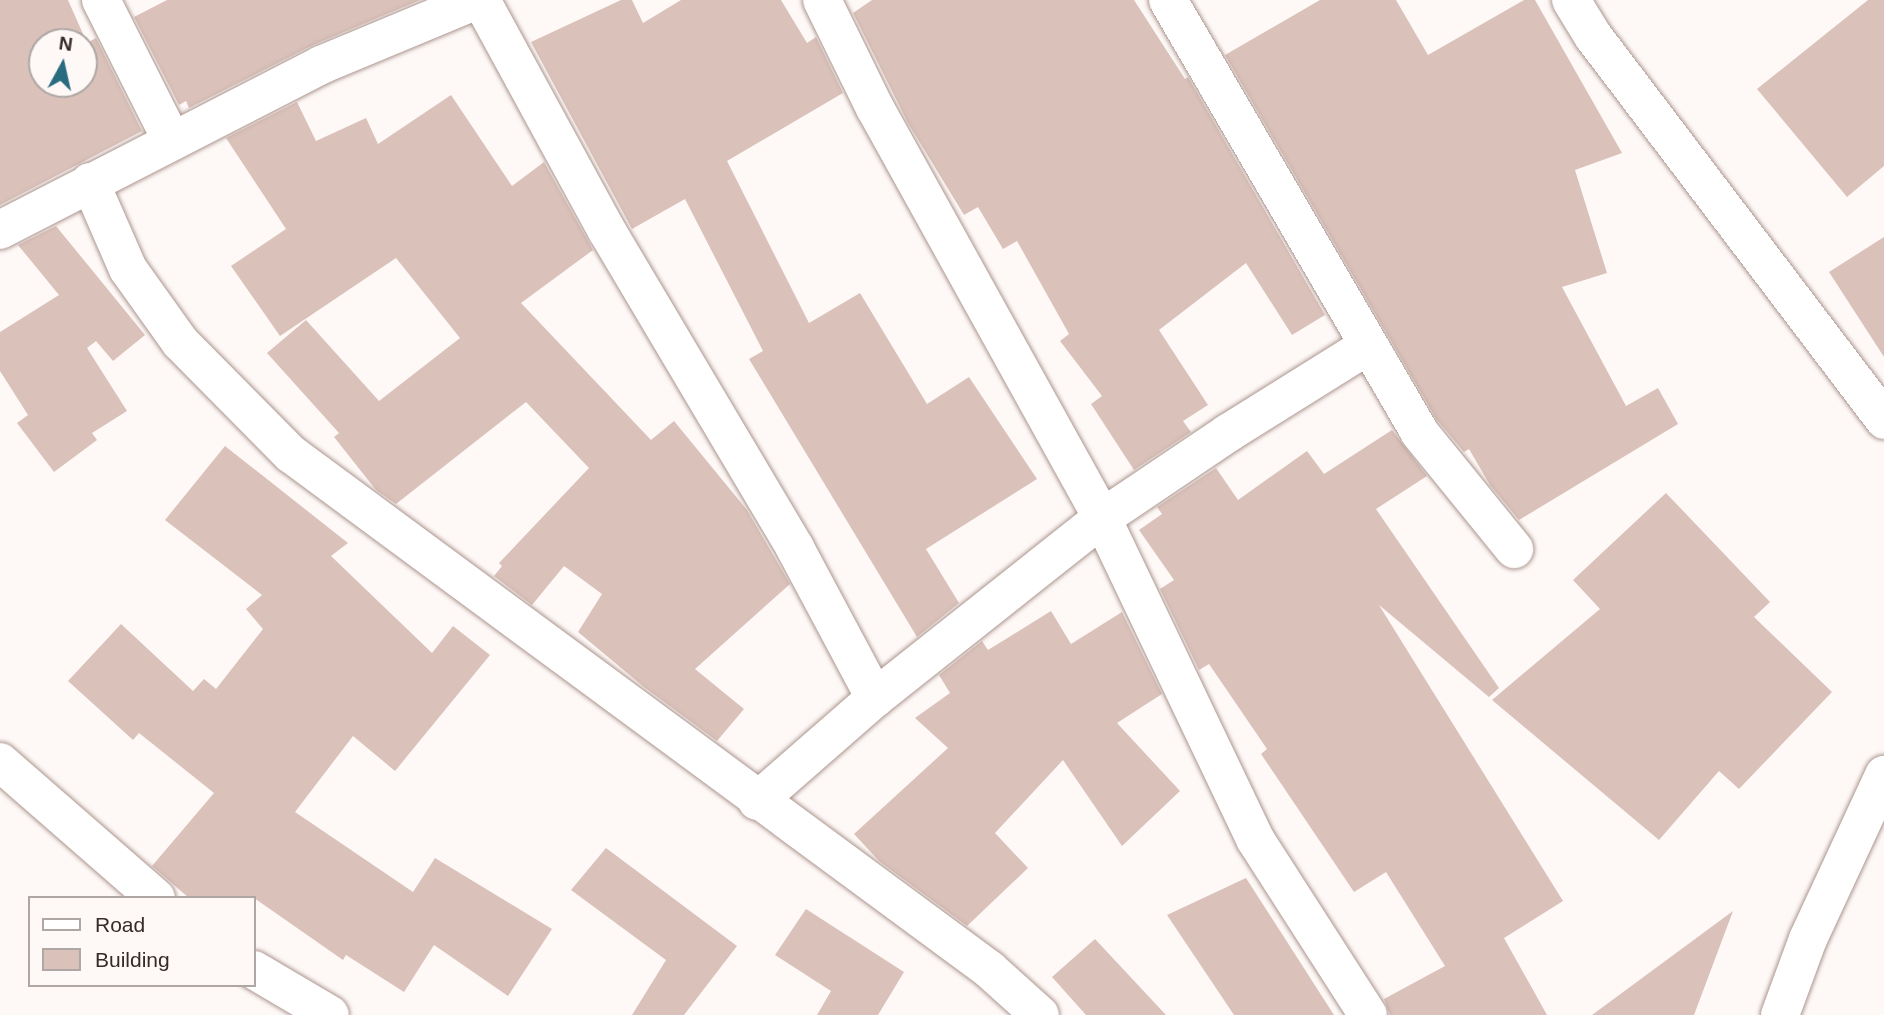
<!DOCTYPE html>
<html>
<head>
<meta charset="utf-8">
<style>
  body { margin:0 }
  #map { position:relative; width:1884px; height:1015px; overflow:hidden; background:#fef9f7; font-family:Arial,sans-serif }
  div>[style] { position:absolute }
  .building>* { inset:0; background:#dac1ba }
  .roads { filter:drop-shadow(0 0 2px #ac958e) drop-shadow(0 0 2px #ac958e) }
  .minor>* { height:38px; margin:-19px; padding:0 19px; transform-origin:19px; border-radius:19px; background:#fff }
  .major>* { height:38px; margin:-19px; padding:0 19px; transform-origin:19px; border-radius:19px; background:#fff }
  span { translate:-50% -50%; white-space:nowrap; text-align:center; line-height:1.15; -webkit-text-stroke:5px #fef9f7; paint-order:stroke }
  .legend { position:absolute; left:28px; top:896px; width:228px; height:91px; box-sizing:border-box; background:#fef9f7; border:2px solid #aea7a4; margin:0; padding:9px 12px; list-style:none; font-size:21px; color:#352b28 }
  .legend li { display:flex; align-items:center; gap:14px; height:35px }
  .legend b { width:35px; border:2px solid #aea7a4 }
  .north { position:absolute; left:28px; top:28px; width:70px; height:70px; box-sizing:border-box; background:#fef9f7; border:2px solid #aea7a4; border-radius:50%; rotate:8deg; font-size:19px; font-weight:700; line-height:28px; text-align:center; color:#352b28 }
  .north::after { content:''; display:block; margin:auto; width:24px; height:32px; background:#296c7e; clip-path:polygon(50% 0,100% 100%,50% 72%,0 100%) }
</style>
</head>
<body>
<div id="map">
  <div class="building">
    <div style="clip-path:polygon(evenodd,0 0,68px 0,87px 43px,96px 38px,142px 131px,0 205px,0 0,42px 42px,84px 42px,84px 84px,42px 84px,42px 42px)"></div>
    <div style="clip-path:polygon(167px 0,420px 0,313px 45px,189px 108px,186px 101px,179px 105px,134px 17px)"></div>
    <div style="clip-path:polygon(621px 0,632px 0,643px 23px,681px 0,781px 0,807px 43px,816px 37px,843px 93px,727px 161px,809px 323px,860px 293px,927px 404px,969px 377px,1037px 479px,926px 549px,959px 603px,917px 637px,749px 359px,763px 351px,685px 199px,632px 229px,531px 42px)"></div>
    <div style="clip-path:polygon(872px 0,1134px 0,1185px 79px,1188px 77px,1325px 315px,1292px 335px,1246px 263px,1159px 330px,1208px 405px,1183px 421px,1191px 432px,1134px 470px,1091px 404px,1102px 396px,1060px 341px,1069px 334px,1017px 241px,1003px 249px,978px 207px,964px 215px,908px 123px,853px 13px)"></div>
    <div style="clip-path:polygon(1320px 0,1396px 0,1428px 55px,1524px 0,1535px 0,1622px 153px,1575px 170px,1607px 273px,1562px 287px,1626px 406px,1658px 388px,1678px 424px,1519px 520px,1490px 485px,1469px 449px,1464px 452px,1437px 420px,1225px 55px)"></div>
    <div style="clip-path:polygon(1868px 0,1884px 0,1884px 166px,1847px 197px,1757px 89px)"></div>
    <div style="clip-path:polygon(451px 95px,512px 186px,544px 162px,593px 250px,521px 303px,651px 440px,674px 421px,747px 510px,790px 584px,695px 669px,744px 709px,717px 741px,644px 687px,578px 632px,602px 594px,564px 566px,532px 605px,494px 576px,502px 566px,499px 563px,589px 468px,526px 402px,396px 504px,376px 490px,334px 437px,339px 433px,267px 353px,306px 320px,379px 401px,460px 338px,396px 258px,280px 336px,231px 266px,286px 229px,226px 138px,297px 102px,316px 141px,366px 118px,378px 144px)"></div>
    <div style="clip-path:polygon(56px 226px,145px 335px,113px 361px,96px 341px,87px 348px,127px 411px,92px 433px,97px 440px,54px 472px,17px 423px,28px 415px,0 371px,0 332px,59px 295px,18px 245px)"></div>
    <div style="clip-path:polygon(1884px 237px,1884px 357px,1829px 272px)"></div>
    <div style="clip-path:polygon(1392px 430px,1427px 476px,1376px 509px,1499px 688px,1489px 697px,1379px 605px,1563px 901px,1504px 938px,1547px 1015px,1390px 1015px,1384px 999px,1445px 966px,1386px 872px,1354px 892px,1261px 754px,1267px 749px,1209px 664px,1199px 670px,1160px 589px,1174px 580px,1139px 530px,1162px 514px,1157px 507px,1216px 468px,1238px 500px,1307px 451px,1324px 474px)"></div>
    <div style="clip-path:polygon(225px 446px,348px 543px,331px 556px,432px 653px,453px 626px,490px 655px,395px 771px,353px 736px,295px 812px,413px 892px,435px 858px,552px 929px,508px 996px,434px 945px,404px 992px,346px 955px,343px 960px,254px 898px,189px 898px,152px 866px,214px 793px,139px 733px,133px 740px,68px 681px,121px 624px,193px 691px,204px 679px,216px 689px,263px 629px,246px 609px,262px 595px,165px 520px)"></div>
    <div style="clip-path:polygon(1666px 493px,1770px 602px,1754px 617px,1832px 692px,1739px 789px,1719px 771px,1659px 840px,1492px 700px,1600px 609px,1573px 580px)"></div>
    <div style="clip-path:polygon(1051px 611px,1071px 644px,1122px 612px,1162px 694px,1117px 723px,1180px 791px,1122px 846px,1063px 760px,995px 833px,1028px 868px,967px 926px,879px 861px,854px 834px,948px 748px,915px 718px,950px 693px,939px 675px,982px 641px,988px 650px)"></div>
    <div style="clip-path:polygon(606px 848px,737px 946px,684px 1015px,632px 1015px,666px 960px,571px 890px)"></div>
    <div style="clip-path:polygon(1246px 878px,1334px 1015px,1234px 1015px,1167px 915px)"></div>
    <div style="clip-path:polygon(806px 909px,904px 972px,878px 1015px,817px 1015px,831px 991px,775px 955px)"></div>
    <div style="clip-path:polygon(1733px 911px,1694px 1015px,1592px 1015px)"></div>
    <div style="clip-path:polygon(1095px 939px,1166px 1015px,1086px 1015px,1052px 977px)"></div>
  </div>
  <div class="roads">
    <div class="minor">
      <div style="left:101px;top:0;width:158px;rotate:63.3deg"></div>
      <div style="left:481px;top:0;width:263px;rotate:61.4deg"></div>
      <div style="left:607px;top:231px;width:369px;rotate:59.3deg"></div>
      <div style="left:795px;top:548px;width:170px;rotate:61.9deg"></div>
      <div style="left:822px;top:0;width:120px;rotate:63.9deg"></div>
      <div style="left:875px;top:108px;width:469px;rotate:61deg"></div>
      <div style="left:1102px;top:518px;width:356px;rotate:64.5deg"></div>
      <div style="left:1255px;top:839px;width:209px;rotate:57.3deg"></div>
      <div style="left:1168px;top:0;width:500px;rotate:59.8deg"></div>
      <div style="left:1419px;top:432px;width:151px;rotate:50.9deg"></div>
      <div style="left:1571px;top:0;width:42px;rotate:58.6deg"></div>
      <div style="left:1593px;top:36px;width:482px;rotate:52.8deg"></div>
      <div style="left:90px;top:182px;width:95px;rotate:66.4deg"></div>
      <div style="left:128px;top:269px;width:90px;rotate:54.5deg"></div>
      <div style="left:180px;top:342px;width:158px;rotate:45.3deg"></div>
      <div style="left:291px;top:454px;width:869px;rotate:36.43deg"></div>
      <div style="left:990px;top:970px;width:67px;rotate:42deg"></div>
      <div style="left:0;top:230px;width:361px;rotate:-27.2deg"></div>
      <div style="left:321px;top:65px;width:169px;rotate:-22.6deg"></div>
      <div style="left:0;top:762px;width:207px;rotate:41.1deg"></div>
      <div style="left:757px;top:801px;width:157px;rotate:-41.1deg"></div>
      <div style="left:875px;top:698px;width:290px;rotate:-38.4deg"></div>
      <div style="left:1102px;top:518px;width:152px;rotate:-34deg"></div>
      <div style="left:1228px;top:433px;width:164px;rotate:-32deg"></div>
      <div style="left:254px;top:970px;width:88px;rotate:30.6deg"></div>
    </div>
    <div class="major">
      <div style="left:1780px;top:1015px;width:81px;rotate:-69.8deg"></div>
      <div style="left:1808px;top:939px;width:181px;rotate:-65.1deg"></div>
    </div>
  </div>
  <ul class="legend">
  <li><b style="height:9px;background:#fff"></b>Road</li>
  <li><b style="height:19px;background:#dac1ba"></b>Building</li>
  </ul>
  <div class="north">N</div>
</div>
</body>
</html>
